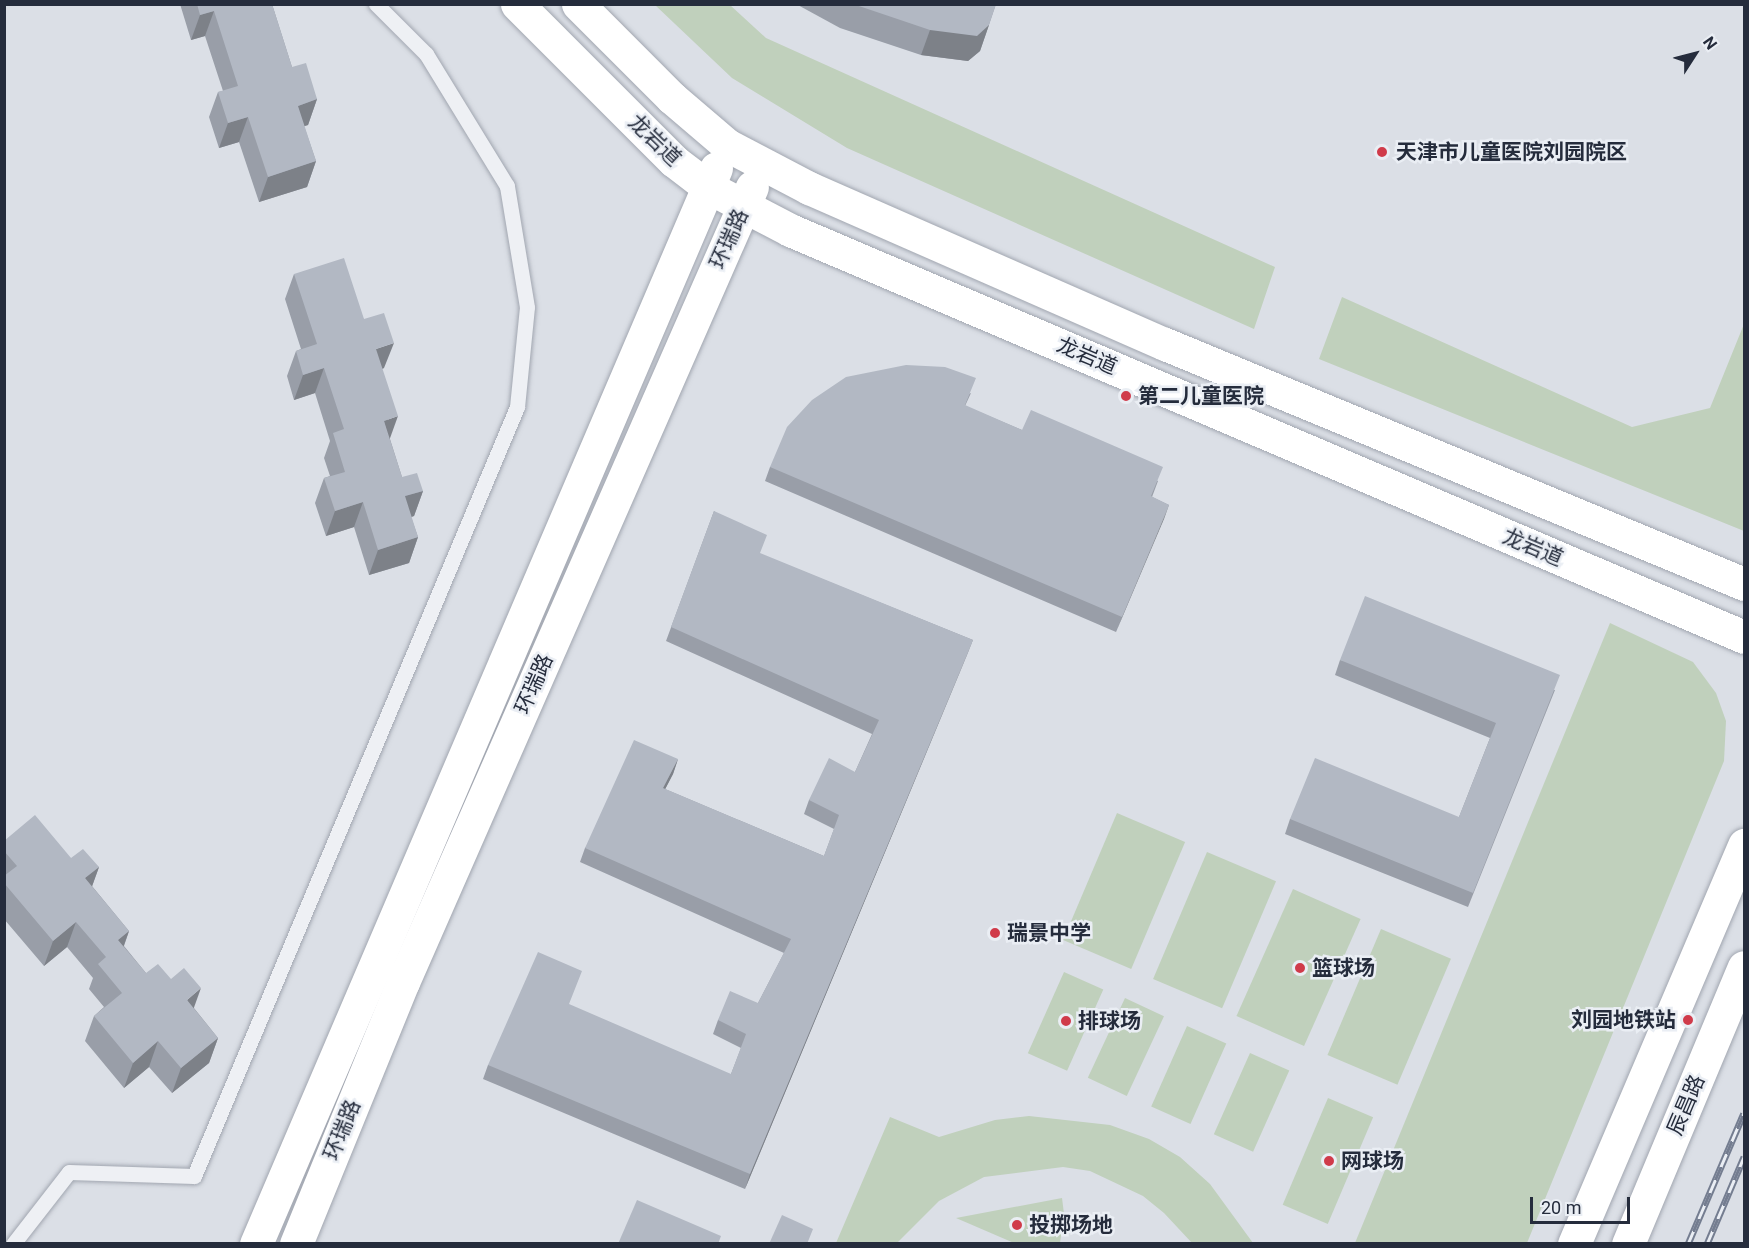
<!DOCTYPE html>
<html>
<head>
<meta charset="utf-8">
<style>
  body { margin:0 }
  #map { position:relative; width:1749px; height:1248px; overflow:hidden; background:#dbdfe6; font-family:Roboto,"Noto Sans SC",sans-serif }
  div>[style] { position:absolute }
  .green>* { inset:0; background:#c0d0bc; transform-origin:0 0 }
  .roads { filter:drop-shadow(0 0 2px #a1a6b0) drop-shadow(0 0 2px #a1a6b0) }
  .service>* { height:15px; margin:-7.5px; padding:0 7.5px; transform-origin:7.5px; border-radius:7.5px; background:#eef0f4 }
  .secondary>* { height:33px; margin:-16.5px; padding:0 16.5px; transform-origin:16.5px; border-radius:16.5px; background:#fff }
  .primary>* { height:33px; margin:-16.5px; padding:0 16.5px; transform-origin:16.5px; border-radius:16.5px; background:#fff }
  .rail>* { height:7px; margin-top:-3.5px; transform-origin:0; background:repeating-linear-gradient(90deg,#eaeef4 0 14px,#747d90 0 28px); box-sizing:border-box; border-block:2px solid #747d90 }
  .wall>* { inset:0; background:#999ea8 }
  .shaded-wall>* { inset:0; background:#7d8188 }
  .building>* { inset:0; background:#b2b8c3 }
  .dots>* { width:16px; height:16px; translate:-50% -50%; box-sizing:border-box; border:3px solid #eaeef4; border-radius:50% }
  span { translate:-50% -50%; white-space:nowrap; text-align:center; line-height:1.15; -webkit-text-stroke:5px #eaeef4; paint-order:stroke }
  .street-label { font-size:21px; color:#252c3c }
  .poi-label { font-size:21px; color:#252c3c; font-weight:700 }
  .left { translate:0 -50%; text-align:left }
  .right { translate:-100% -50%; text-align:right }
  .frame { position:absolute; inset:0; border:6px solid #252c3c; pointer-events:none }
  .north { position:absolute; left:1665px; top:24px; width:60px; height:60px; -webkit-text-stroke:4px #eaeef4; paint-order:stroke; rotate:54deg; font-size:16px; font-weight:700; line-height:24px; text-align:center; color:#252c3c }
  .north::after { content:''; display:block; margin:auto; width:21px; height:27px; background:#252c3c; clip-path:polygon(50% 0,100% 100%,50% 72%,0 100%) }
  .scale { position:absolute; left:1530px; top:1197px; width:100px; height:27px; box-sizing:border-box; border:3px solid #252c3c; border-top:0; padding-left:8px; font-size:18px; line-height:21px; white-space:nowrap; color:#252c3c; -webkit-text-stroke:4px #eaeef4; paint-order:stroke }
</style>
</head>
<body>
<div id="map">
  <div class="green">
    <div style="clip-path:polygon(655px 5px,730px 5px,766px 38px,1275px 267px,1254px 329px,847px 148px,732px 78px)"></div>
    <div style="clip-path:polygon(1342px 297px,1632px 427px,1710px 408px,1744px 324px,1744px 531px,1319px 359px)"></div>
    <div style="clip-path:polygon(1610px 623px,1693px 662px,1716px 693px,1726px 721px,1724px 761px,1527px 1243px,1355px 1243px)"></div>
    <div style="left:1117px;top:813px;width:74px;height:138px;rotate:23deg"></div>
    <div style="left:1207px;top:852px;width:75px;height:138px;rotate:23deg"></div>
    <div style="left:1293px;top:889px;width:74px;height:139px;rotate:24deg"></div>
    <div style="left:1381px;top:929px;width:76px;height:137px;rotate:23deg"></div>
    <div style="left:1064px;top:972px;width:43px;height:89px;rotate:24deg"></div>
    <div style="left:1125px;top:998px;width:43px;height:88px;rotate:25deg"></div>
    <div style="left:1187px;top:1026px;width:43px;height:88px;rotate:24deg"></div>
    <div style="left:1250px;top:1053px;width:43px;height:89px;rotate:24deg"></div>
    <div style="left:1328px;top:1098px;width:49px;height:116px;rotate:23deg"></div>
    <div style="clip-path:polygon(1029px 1116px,1110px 1125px,1149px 1139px,1180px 1157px,1210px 1184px,1253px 1243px,1192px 1243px,1164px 1213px,1143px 1196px,1090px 1171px,1063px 1167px,984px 1177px,939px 1201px,897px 1243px,836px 1243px,890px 1117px,939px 1137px,995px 1120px)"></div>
    <div style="clip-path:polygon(1062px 1198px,1064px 1214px,1060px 1243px,1014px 1243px,956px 1218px)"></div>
  </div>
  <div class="roads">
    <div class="service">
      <div style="left:13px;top:1244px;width:91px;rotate:-52.1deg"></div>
      <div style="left:69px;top:1172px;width:125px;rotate:1.8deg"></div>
      <div style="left:194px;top:1176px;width:834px;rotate:-67.22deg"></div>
      <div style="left:517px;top:407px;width:100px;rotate:-84.3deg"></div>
      <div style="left:527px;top:307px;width:123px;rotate:-99.4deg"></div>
      <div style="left:507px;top:186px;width:155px;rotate:-121.5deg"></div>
      <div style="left:426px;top:54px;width:71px;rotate:-135deg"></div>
    </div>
    <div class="secondary">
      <div style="left:517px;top:4px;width:222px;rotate:45deg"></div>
      <div style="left:674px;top:161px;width:43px;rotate:37.4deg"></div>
      <div style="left:708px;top:187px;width:41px;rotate:27.8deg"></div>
      <div style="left:744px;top:206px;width:52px;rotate:27.6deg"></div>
      <div style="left:790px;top:230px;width:1037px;rotate:23.1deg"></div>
      <div style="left:578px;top:4px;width:133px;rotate:45deg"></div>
      <div style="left:672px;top:98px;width:72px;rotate:40.5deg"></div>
      <div style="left:727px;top:145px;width:93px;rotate:27.7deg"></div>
      <div style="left:809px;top:188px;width:389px;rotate:23.7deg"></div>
      <div style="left:1165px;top:344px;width:627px;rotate:22.51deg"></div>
      <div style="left:256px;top:1244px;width:1170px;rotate:-66.85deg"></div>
      <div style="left:296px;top:1244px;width:283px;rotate:-67.8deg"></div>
      <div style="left:403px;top:982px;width:868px;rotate:-66.3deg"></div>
    </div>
    <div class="primary">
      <div style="left:1574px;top:1244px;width:434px;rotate:-66.9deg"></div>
      <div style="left:1628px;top:1244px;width:300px;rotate:-67.3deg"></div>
    </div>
  </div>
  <div class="rail">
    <div style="left:1688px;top:1244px;width:142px;rotate:-66.9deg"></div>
    <div style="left:1707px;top:1244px;width:95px;rotate:-67deg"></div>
  </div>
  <div class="wall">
    <div style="clip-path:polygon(180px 4px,272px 4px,292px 67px,317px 99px,308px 125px,304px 126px,316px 161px,307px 187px,259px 202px,239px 142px,219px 148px,209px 117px,218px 92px,223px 91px,205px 36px,191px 40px)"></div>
    <div style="clip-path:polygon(796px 4px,996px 4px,980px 51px,968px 61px,921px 55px,840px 28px)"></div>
    <div style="clip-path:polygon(294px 274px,364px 319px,384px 368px,382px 369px,390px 439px,402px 477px,423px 491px,414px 516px,411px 517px,418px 537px,409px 563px,369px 575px,354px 527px,326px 536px,315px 503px,324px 478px,330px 476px,324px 458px,330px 441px,315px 393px,294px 400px,287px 376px,296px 351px,301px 349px,285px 299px)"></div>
    <div style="clip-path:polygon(971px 393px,965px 406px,1022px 430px,1158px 481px,1152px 497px,1169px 505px,1116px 632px,765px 481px,770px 467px)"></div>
    <div style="clip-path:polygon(714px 511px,760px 554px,973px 640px,745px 1189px,483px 1079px,488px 1065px,731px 1074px,741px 1048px,713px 1034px,718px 1020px,758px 1003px,784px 953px,580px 862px,585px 848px,678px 759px,673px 774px,665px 789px,824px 856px,834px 829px,804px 814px,809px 800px,855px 772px,872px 734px,666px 641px)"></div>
    <div style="clip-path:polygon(1340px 660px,1555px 690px,1468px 907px,1285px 834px,1290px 819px,1459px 817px,1490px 738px,1335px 675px)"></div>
    <div style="clip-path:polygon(4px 841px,71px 858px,99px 867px,92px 886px,129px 931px,124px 946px,146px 973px,194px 1008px,218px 1038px,209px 1063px,172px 1093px,149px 1067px,124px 1088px,85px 1041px,94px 1016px,104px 1007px,89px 989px,93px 978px,67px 947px,44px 966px,4px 919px)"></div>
  </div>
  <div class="shaded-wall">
    <div style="clip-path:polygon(214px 11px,205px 36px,191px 40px,200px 15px)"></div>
    <div style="clip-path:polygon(989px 25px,980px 51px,968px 61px,921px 55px,930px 30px)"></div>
    <div style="clip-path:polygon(317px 99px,308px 125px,289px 131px,298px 106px)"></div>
    <div style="clip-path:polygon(248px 117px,239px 142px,219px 148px,228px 123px)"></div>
    <div style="clip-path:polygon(316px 161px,307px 187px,259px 202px,268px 177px)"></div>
    <div style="clip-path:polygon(394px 343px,384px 368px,366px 374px,376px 349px)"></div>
    <div style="clip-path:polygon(324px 368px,315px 393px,294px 400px,303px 375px)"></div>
    <div style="clip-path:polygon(398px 416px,389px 441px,384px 421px)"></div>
    <div style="clip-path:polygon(423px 491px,414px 516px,396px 522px,405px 496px)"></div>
    <div style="clip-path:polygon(363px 502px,354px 527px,326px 536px,335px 511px)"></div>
    <div style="clip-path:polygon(1169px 505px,1164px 519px,1116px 632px,1122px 617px)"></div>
    <div style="clip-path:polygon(418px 537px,409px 563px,369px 575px,378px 550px)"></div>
    <div style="clip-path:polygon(973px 640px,967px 655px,745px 1189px,750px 1174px)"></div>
    <div style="clip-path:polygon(678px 759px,673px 774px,658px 803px,663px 788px)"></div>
    <div style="clip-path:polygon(99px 867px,90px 892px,85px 878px)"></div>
    <div style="clip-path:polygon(76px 922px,67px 947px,44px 966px,53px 941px)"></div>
    <div style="clip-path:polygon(129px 931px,120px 956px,118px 940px)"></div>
    <div style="clip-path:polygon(201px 988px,192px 1013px,187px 1000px)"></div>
    <div style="clip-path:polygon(218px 1038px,209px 1063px,172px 1093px,181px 1068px)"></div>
    <div style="clip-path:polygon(158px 1041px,149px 1067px,124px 1088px,133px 1063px)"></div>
  </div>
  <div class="building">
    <div style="clip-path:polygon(197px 4px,272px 4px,292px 67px,306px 63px,317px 99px,298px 106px,316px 161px,268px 177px,248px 117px,228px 123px,218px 92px,238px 86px,214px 11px,200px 15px)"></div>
    <div style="clip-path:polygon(853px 4px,996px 4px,989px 25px,977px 36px,930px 30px)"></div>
    <div style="clip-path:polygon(344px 258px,364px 319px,384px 313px,394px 343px,376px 349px,398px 416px,384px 421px,402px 477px,417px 473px,423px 491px,405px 496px,418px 537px,378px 550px,363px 502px,335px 511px,324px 478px,345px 472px,333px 433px,344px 429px,324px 368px,303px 375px,296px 351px,317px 344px,294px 274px)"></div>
    <div style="clip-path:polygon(906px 365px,945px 367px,976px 378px,965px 405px,1022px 430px,1031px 410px,1163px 467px,1151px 496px,1169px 505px,1122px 617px,770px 467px,787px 427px,812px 400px,846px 377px)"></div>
    <div style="clip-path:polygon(714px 511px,767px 535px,760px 553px,973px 640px,750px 1174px,488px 1065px,538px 952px,582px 971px,569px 1004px,731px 1074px,746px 1034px,718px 1020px,730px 991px,758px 1003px,791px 939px,585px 848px,634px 740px,678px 759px,663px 788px,824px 856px,839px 815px,809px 800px,829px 758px,855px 772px,879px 720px,671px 627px)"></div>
    <div style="clip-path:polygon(1365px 596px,1560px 675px,1473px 893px,1290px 819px,1315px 758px,1459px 817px,1496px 723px,1340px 660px)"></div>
    <div style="clip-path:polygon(35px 815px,71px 858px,83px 849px,99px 867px,85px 878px,129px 931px,118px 940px,146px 973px,158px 964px,171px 979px,184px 968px,201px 988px,187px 1000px,218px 1038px,181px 1068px,158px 1041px,133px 1063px,94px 1016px,122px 993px,98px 964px,106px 957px,76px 922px,53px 941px,4px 883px,4px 876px,17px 866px,4px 851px,4px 841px)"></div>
    <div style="clip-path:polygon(637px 1200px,721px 1236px,718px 1244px,618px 1244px)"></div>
    <div style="clip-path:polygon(782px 1215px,813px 1229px,807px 1244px,769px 1244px)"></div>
  </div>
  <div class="dots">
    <div style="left:1382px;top:152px;background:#d03b4a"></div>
    <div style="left:1126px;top:396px;background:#d03b4a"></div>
    <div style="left:995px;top:933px;background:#d03b4a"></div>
    <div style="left:1300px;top:968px;background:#d03b4a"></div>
    <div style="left:1688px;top:1020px;background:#d03b4a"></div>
    <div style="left:1066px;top:1021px;background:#d03b4a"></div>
    <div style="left:1329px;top:1161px;background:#d03b4a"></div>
    <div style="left:1017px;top:1225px;background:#d03b4a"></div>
  </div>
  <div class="street-label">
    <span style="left:655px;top:140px;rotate:44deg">龙岩道</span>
    <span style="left:729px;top:239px;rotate:-66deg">环瑞路</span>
    <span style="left:1087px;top:356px;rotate:23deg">龙岩道</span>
    <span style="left:1533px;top:547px;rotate:23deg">龙岩道</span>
    <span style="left:534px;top:684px;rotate:-66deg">环瑞路</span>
    <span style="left:1686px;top:1105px;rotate:-67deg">辰昌路</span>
    <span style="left:342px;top:1130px;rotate:-68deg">环瑞路</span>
  </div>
  <div class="poi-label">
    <span class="left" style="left:1396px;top:152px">天津市儿童医院刘园院区</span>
    <span class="left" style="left:1138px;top:396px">第二儿童医院</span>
    <span class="left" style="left:1007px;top:933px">瑞景中学</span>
    <span class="left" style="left:1312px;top:968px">篮球场</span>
    <span class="right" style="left:1676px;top:1020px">刘园地铁站</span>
    <span class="left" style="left:1078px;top:1021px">排球场</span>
    <span class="left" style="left:1341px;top:1161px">网球场</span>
    <span class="left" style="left:1029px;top:1225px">投掷场地</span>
  </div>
  <div class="frame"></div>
  <div class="north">N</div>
  <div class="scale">20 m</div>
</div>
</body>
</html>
